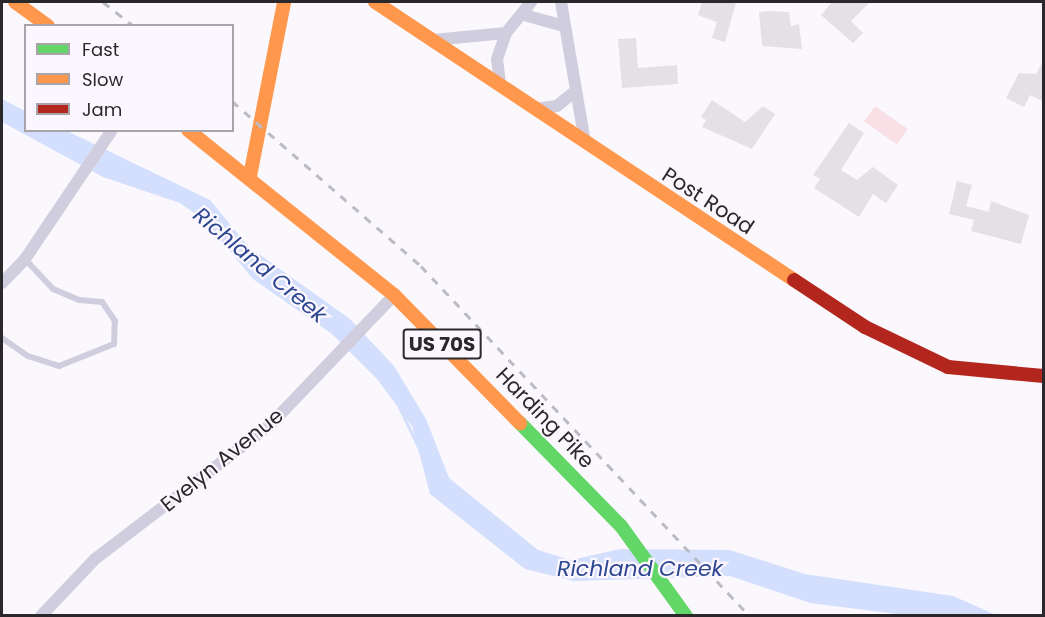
<!DOCTYPE html>
<html>
<head>
<meta charset="utf-8">
<style>
  body { margin:0 }
  #map { position:relative; width:1045px; height:617px; overflow:hidden; background:#fbf8fd; font-family:Poppins,sans-serif }
  div>[style] { position:absolute }
  .green>* { inset:0; background:#f9e0e7; transform-origin:0 0 }
  .water>* { inset:0; background:#d3dffc }
  .stream>* { height:3px; margin:-1.5px; padding:0 1.5px; transform-origin:1.5px; border-radius:1.5px; background:#d3dffc }
  .building>* { inset:0; background:#e4e0e4 }
  .lane>* { height:6px; margin:-3px; padding:0 3px; transform-origin:3px; border-radius:3px; background:#d0cede }
  .street>* { height:12px; margin:-6px; padding:0 6px; transform-origin:6px; border-radius:6px; background:#d0cede }
  .fast>* { height:14px; margin:-7px; padding:0 7px; transform-origin:7px; border-radius:7px; background:#63d668 }
  .slow>* { height:14px; margin:-7px; padding:0 7px; transform-origin:7px; border-radius:7px; background:#ff974d }
  .jam>* { height:14px; margin:-7px; padding:0 7px; transform-origin:7px; border-radius:7px; background:#b3261e }
  .rail>* { height:3px; margin-top:-1.5px; transform-origin:0; background:repeating-linear-gradient(90deg,#bcbac4 0 8px,transparent 0 16px) }
  span { translate:-50% -50%; white-space:nowrap; text-align:center; line-height:1.15; -webkit-text-stroke:4.5px #fcf7fe; paint-order:stroke }
  .shield-label span { padding:2px 4px; background:#fcf7fe; border:2px solid; border-radius:4px; -webkit-text-stroke-width:0 }
  .shield-label { font-size:20px; color:#2b282c; font-weight:700 }
  .street-label { font-size:21px; color:#2b282c }
  .water-label { font-size:22px; color:#2d4791; font-style:italic }
  .frame { position:absolute; inset:0; border:3px solid #2b282c; pointer-events:none }
  .legend { position:absolute; left:24px; top:24px; width:210px; height:108px; box-sizing:border-box; background:#fcf7fe; border:2px solid #a8a4aa; margin:0; padding:8px 10px; list-style:none; font-size:18px; color:#2b282c }
  .legend li { display:flex; align-items:center; gap:12px; height:30px }
  .legend b { width:30px; border:2px solid #a8a4aa }
</style>
</head>
<body>
<div id="map">
  <div class="green">
    <div style="left:875px;top:106px;width:40px;height:19px;rotate:35deg"></div>
  </div>
  <div class="water">
    <div style="clip-path:polygon(2px 99px,25px 111px,26px 130px,67px 131px,210px 200px,249px 247px,350px 319px,394px 366px,426px 419px,449px 478px,538px 550px,571px 560px,620px 549px,730px 550px,805px 574px,953px 596px,996px 615px,904px 615px,810px 603px,730px 576px,574px 581px,525px 569px,430px 494px,412px 426px,377px 379px,332px 334px,253px 279px,205px 221px,180px 203px,103px 177px,2px 122px)"></div>
  </div>
  <div class="stream">
    <div style="left:399px;top:407px;width:53px;rotate:64.4deg"></div>
  </div>
  <div class="building">
    <div style="clip-path:polygon(702px 2px,736px 3px,725px 42px,712px 38px,717px 22px,698px 15px)"></div>
    <div style="clip-path:polygon(832px 2px,870px 2px,851px 21px,863px 33px,853px 43px,821px 15px)"></div>
    <div style="clip-path:polygon(769px 11px,789px 12px,791px 26px,799px 24px,802px 49px,762px 46px,759px 12px)"></div>
    <div style="clip-path:polygon(636px 38px,638px 68px,677px 65px,678px 84px,622px 88px,618px 39px)"></div>
    <div style="clip-path:polygon(1044px 59px,1044px 102px,1030px 95px,1024px 107px,1006px 98px,1019px 73px,1036px 74px)"></div>
    <div style="clip-path:polygon(712px 100px,745px 122px,763px 106px,775px 114px,752px 149px,702px 127px,706px 120px,701px 117px)"></div>
    <div style="clip-path:polygon(849px 123px,864px 133px,841px 170px,857px 180px,873px 167px,898px 185px,886px 203px,873px 194px,859px 217px,814px 188px,820px 179px,813px 175px)"></div>
    <div style="clip-path:polygon(957px 181px,972px 185px,966px 206px,989px 212px,991px 201px,1029px 215px,1021px 244px,971px 231px,974px 220px,949px 214px)"></div>
  </div>
  <div class="lane">
    <div style="left:2px;top:338px;width:32px;rotate:35deg"></div>
    <div style="left:28px;top:356px;width:33px;rotate:18deg"></div>
    <div style="left:59px;top:366px;width:59px;rotate:-21.8deg"></div>
    <div style="left:114px;top:344px;width:23px;rotate:-88deg"></div>
    <div style="left:115px;top:321px;width:23px;rotate:-124deg"></div>
    <div style="left:102px;top:302px;width:23px;rotate:-175deg"></div>
    <div style="left:79px;top:300px;width:28px;rotate:-157deg"></div>
    <div style="left:53px;top:289px;width:41px;rotate:-133deg"></div>
  </div>
  <div class="street">
    <div style="left:561px;top:2px;width:142px;rotate:80.3deg"></div>
    <div style="left:524px;top:15px;width:41px;rotate:15.4deg"></div>
    <div style="left:433px;top:40px;width:73px;rotate:-5.5deg"></div>
    <div style="left:500px;top:83px;width:24px;rotate:-97deg"></div>
    <div style="left:497px;top:59px;width:28px;rotate:-71deg"></div>
    <div style="left:506px;top:33px;width:40px;rotate:-51deg"></div>
    <div style="left:535px;top:109px;width:22px;rotate:-8deg"></div>
    <div style="left:557px;top:106px;width:21px;rotate:-39deg"></div>
    <div style="left:2px;top:283px;width:33px;rotate:-46deg"></div>
    <div style="left:25px;top:259px;width:156px;rotate:-56deg"></div>
    <div style="left:41px;top:616px;width:79px;rotate:-46.5deg"></div>
    <div style="left:95px;top:559px;width:219px;rotate:-37.4deg"></div>
    <div style="left:269px;top:426px;width:181px;rotate:-46.3deg"></div>
  </div>
  <div class="fast">
    <div style="left:520px;top:423px;width:144px;rotate:45.6deg"></div>
    <div style="left:621px;top:526px;width:111px;rotate:54.2deg"></div>
  </div>
  <div class="slow">
    <div style="left:15px;top:2px;width:41px;rotate:36deg"></div>
    <div style="left:375px;top:2px;width:503px;rotate:33.56deg"></div>
    <div style="left:188px;top:130px;width:264px;rotate:38.7deg"></div>
    <div style="left:394px;top:295px;width:180px;rotate:45.5deg"></div>
    <div style="left:250px;top:176px;width:177px;rotate:-78.9deg"></div>
  </div>
  <div class="jam">
    <div style="left:794px;top:280px;width:85px;rotate:33.5deg"></div>
    <div style="left:865px;top:327px;width:92px;rotate:25.7deg"></div>
    <div style="left:948px;top:367px;width:96px;rotate:5.4deg"></div>
  </div>
  <div class="rail">
    <div style="left:103px;top:2px;width:39px;rotate:38deg"></div>
    <div style="left:232px;top:101px;width:251px;rotate:41.1deg"></div>
    <div style="left:421px;top:266px;width:480px;rotate:46.8deg"></div>
  </div>
  <div class="shield-label">
    <span style="left:442px;top:344px">US 70S</span>
  </div>
  <div class="street-label">
    <span style="left:708px;top:201px;rotate:33deg">Post Road</span>
    <span style="left:545px;top:418px;rotate:46deg">Harding Pike</span>
    <span style="left:222px;top:460px;rotate:-39deg">Evelyn Avenue</span>
  </div>
  <div class="water-label">
    <span style="left:260px;top:265px;rotate:40deg">Richland Creek</span>
    <span style="left:640px;top:569px">Richland Creek</span>
  </div>
  <div class="frame"></div>
  <ul class="legend">
  <li><b style="height:8px;background:#63d668"></b>Fast</li>
  <li><b style="height:8px;background:#ff974d"></b>Slow</li>
  <li><b style="height:8px;background:#b3261e"></b>Jam</li>
  </ul>
</div>
</body>
</html>
